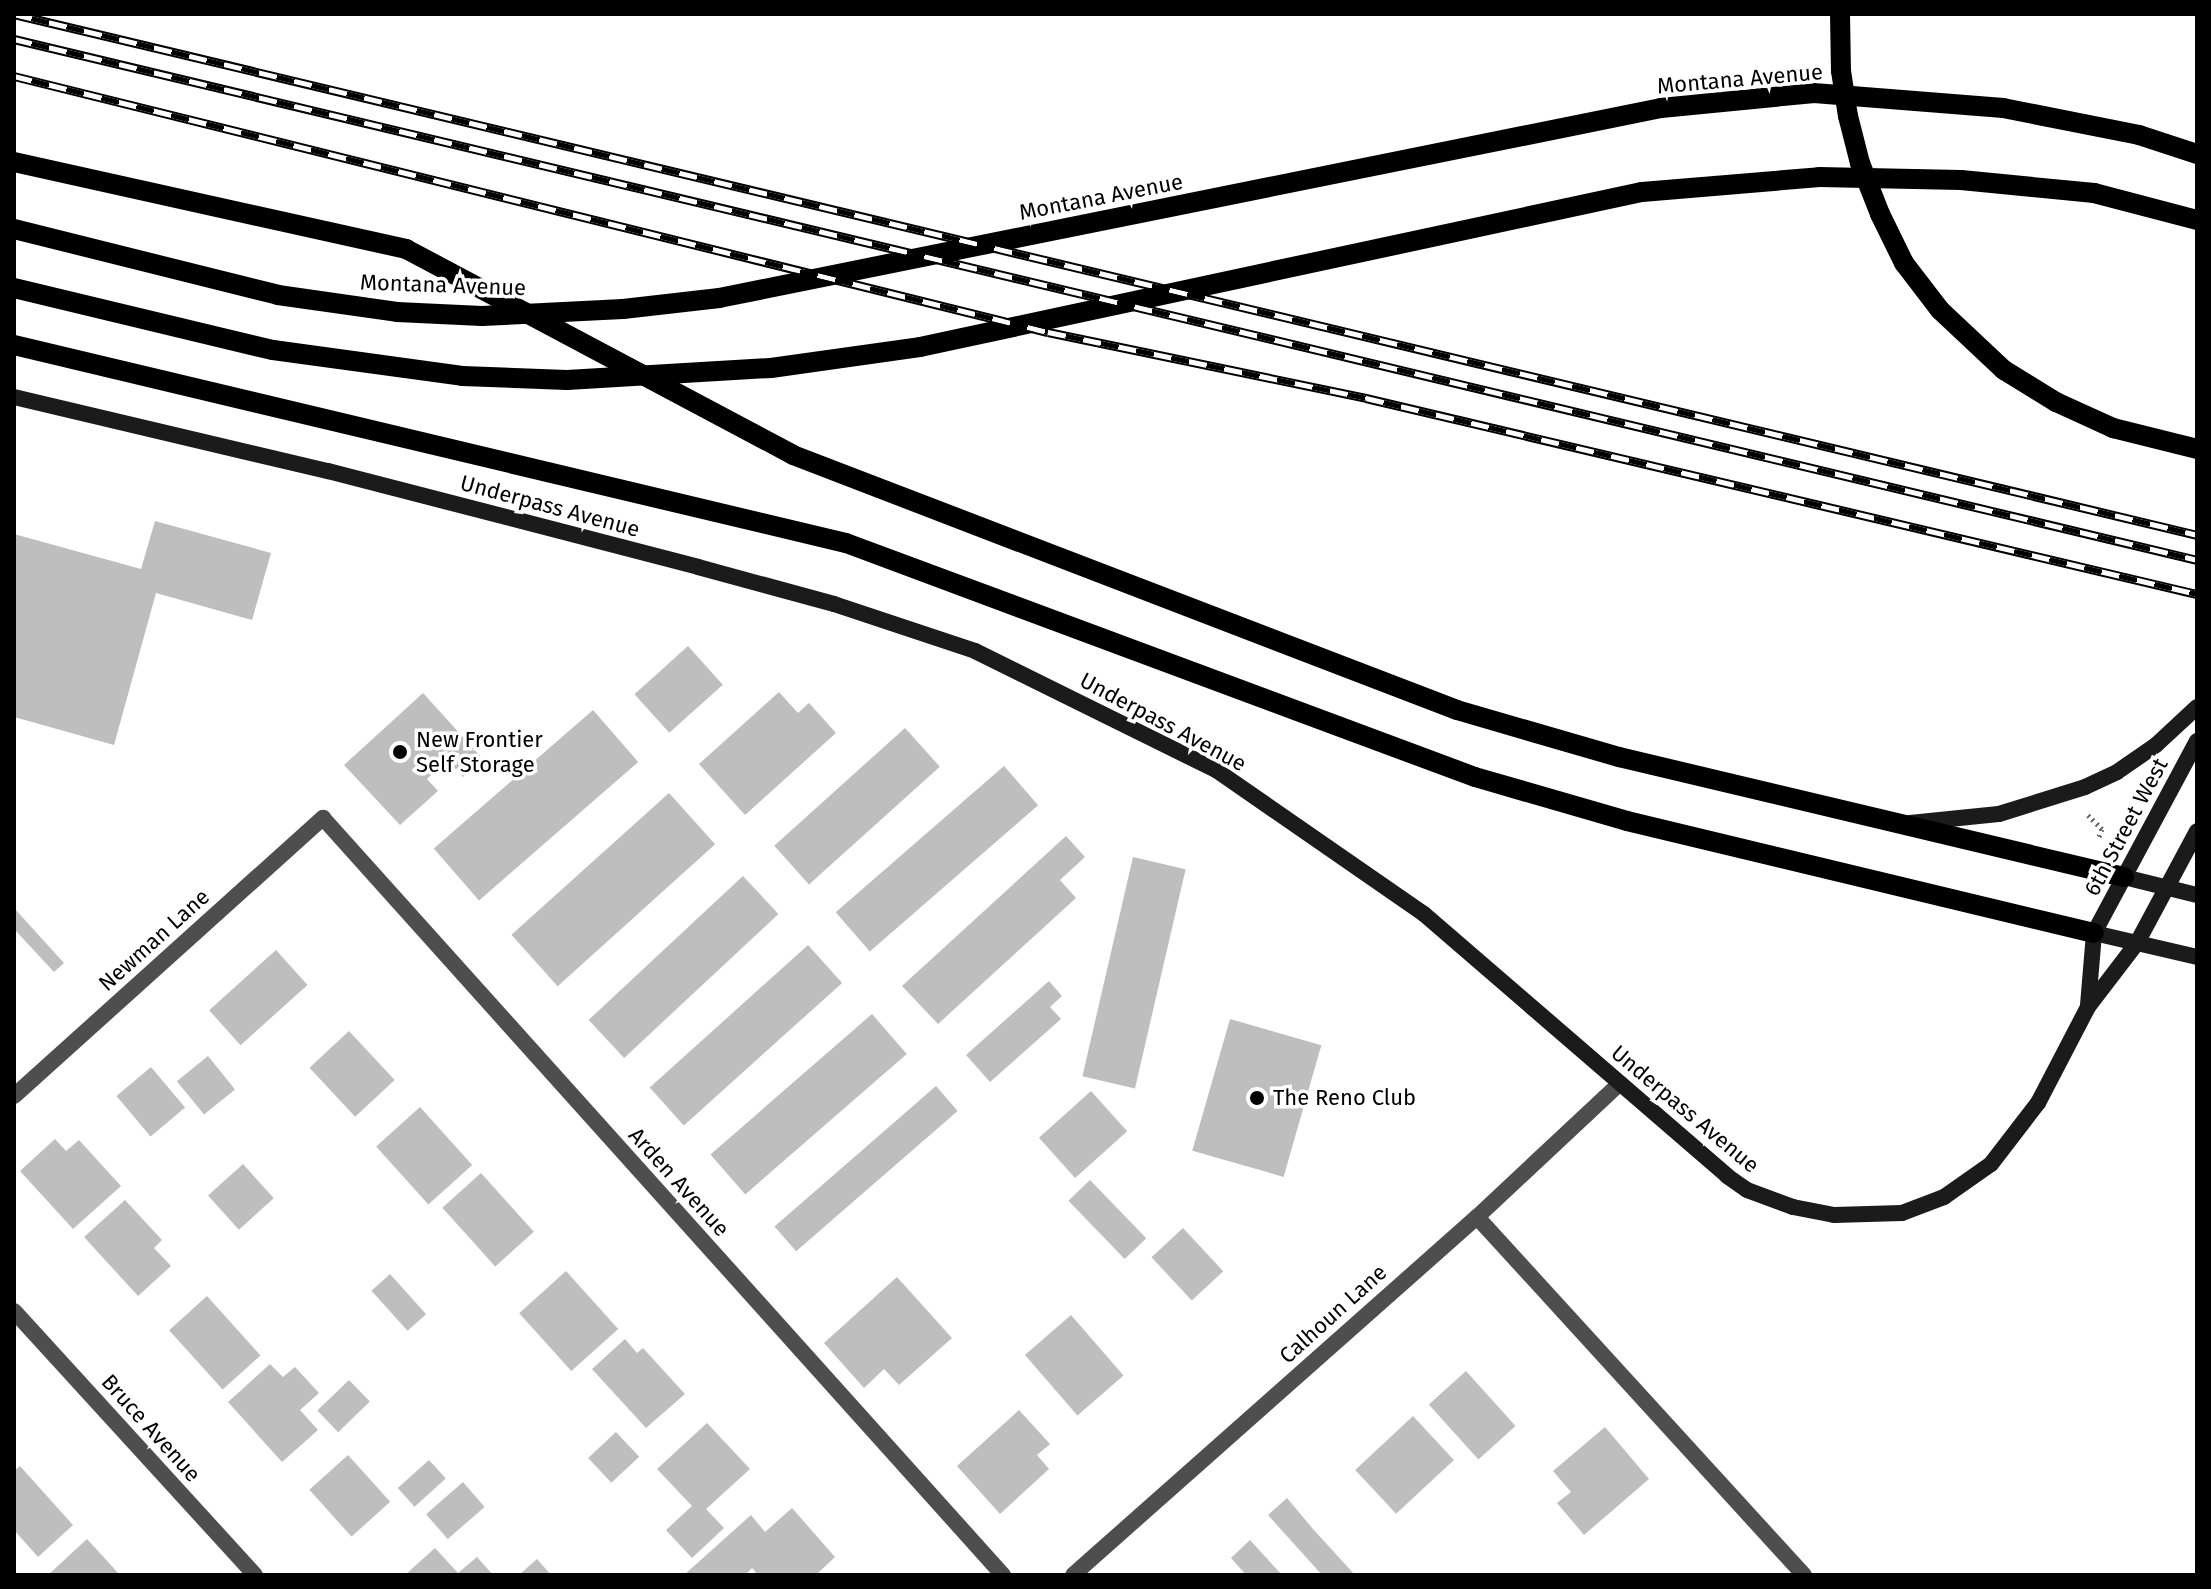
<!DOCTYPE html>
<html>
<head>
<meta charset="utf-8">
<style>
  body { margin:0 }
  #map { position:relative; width:2211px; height:1589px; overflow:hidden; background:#fff; font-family:"Fira Sans",sans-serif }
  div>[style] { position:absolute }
  .building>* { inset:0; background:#bebebe; transform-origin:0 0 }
  .path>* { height:5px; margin-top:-2.5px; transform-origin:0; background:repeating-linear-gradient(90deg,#707070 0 2px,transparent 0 6px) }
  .service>* { height:16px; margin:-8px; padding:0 8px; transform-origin:8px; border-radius:8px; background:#4e4e4e }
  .minor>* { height:16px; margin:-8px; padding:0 8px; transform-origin:8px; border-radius:8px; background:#4e4e4e }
  .tertiary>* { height:16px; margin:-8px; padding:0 8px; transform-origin:8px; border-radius:8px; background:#4e4e4e }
  .secondary>* { height:16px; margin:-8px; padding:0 8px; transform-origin:8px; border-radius:8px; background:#1b1b1b }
  .primary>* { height:20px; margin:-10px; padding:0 10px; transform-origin:10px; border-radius:10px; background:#000 }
  .rail>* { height:9px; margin-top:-4.5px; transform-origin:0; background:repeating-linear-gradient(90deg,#fff 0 18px,#000 0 36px); box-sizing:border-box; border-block:2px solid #000 }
  .dots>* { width:22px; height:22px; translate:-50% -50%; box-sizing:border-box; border:4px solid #fff; border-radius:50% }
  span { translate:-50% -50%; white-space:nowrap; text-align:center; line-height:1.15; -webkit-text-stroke:7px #fff; paint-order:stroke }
  .street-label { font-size:22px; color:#000 }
  .poi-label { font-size:22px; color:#000 }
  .left { translate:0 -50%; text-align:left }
  .frame { position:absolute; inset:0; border:16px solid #000; pointer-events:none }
</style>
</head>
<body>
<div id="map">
  <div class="building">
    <div style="clip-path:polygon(155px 521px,271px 553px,252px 620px,156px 593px,114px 745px,14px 717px,14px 534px,141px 569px)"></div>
    <div style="left:688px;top:646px;width:52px;height:72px;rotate:48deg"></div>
    <div style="clip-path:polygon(779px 692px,798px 713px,809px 703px,836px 733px,745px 815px,699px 764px)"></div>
    <div style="clip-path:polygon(423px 693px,483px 759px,463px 777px,447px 760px,427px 779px,438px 791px,400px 825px,344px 765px)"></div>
    <div style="left:593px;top:710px;width:69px;height:211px;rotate:49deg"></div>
    <div style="left:905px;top:728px;width:52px;height:176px;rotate:48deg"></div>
    <div style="left:1004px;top:766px;width:52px;height:223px;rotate:49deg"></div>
    <div style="left:669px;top:793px;width:69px;height:212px;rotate:48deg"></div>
    <div style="clip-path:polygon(1066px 836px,1085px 857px,1060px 880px,1076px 898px,938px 1024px,902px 986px)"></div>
    <div style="left:1133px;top:857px;width:54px;height:225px;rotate:13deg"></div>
    <div style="left:743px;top:876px;width:52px;height:211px;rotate:47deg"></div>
    <div style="clip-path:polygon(14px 908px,64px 963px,54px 972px,14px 929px)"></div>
    <div style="left:808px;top:945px;width:51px;height:213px;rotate:48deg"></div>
    <div style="left:276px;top:950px;width:47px;height:90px;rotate:48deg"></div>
    <div style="clip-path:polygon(1049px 981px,1062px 996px,1050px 1007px,1061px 1019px,990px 1082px,966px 1055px)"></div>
    <div style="left:872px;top:1014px;width:53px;height:214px;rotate:49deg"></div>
    <div style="left:1230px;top:1019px;width:95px;height:137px;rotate:16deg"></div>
    <div style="left:349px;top:1031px;width:67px;height:54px;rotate:47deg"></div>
    <div style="left:208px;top:1056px;width:43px;height:40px;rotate:51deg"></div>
    <div style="left:151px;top:1067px;width:53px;height:45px;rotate:50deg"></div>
    <div style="left:936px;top:1086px;width:33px;height:214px;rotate:49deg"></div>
    <div style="left:1091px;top:1091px;width:54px;height:70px;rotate:48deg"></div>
    <div style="left:420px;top:1107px;width:78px;height:59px;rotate:48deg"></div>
    <div style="clip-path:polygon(55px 1139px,66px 1151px,79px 1140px,121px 1186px,73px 1229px,20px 1171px)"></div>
    <div style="left:243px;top:1164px;width:46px;height:47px;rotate:48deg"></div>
    <div style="left:481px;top:1173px;width:79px;height:52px;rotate:48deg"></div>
    <div style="left:1090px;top:1180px;width:81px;height:30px;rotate:46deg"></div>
    <div style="clip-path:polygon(125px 1200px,162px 1240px,154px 1248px,171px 1266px,138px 1296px,84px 1237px)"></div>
    <div style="left:1183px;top:1228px;width:59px;height:43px;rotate:47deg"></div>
    <div style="left:566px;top:1271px;width:78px;height:63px;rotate:48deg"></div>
    <div style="left:390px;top:1274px;width:54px;height:25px;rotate:48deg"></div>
    <div style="clip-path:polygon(897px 1277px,952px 1338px,899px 1385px,884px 1369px,864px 1388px,824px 1343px)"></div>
    <div style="left:207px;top:1296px;width:80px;height:51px;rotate:48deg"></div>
    <div style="left:1071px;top:1315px;width:80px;height:61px;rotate:49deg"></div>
    <div style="clip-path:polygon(625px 1339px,637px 1353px,643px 1348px,685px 1394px,646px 1428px,592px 1369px)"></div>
    <div style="clip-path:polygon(270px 1364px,283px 1377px,295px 1367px,319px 1393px,300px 1410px,318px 1430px,282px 1462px,228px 1402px)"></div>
    <div style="left:1466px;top:1371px;width:74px;height:50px;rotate:48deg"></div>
    <div style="left:349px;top:1380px;width:30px;height:44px;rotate:46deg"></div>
    <div style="clip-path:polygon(1019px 1410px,1050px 1444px,1037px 1455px,1049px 1469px,1000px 1514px,957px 1466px)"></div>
    <div style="left:1413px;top:1416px;width:60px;height:79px;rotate:47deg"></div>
    <div style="clip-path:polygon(707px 1423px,750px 1469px,706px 1509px,724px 1528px,692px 1558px,666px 1530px,692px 1506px,657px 1469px)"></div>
    <div style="clip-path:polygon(1605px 1427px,1649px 1479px,1584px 1535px,1557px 1503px,1571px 1492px,1553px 1471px)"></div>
    <div style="left:616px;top:1432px;width:34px;height:38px;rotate:47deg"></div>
    <div style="left:348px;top:1455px;width:63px;height:52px;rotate:48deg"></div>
    <div style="left:429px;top:1460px;width:25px;height:42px;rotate:48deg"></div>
    <div style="clip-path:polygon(20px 1466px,73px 1525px,38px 1557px,14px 1530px,14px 1471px)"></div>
    <div style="left:463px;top:1482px;width:33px;height:49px;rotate:49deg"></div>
    <div style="clip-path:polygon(1287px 1498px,1313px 1529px,1355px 1575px,1322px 1575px,1268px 1515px)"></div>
    <div style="clip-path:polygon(792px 1508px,835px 1557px,816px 1575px,758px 1575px,752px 1568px,745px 1575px,684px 1575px,751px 1515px,765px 1532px)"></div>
    <div style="clip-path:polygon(87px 1539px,120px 1575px,48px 1575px)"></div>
    <div style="clip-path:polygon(1250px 1540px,1282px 1575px,1246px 1575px,1231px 1558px)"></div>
    <div style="clip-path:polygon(435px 1548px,458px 1573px,477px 1557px,493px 1575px,405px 1575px)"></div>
    <div style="clip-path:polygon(537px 1559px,551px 1575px,519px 1575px)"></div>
  </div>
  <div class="path">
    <div style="left:2088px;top:815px;width:20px;rotate:45deg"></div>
    <div style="left:2102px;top:829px;width:11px;rotate:112deg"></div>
  </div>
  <div class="service">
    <div style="left:1477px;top:1217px;width:485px;rotate:47.6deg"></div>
  </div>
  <div class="minor">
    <div style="left:14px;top:1096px;width:416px;rotate:-42deg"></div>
    <div style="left:323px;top:818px;width:1018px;rotate:48.07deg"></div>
    <div style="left:14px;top:1311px;width:357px;rotate:47.6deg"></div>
  </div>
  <div class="tertiary">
    <div style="left:1073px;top:1575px;width:540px;rotate:-41.55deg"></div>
    <div style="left:1477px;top:1217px;width:195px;rotate:-43.1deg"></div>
  </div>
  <div class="secondary">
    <div style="left:14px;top:397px;width:323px;rotate:13.3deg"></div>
    <div style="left:328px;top:471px;width:382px;rotate:14.5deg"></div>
    <div style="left:698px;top:567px;width:141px;rotate:15.2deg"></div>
    <div style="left:834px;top:604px;width:149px;rotate:18.4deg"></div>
    <div style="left:975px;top:651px;width:269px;rotate:26.3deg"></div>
    <div style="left:1216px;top:770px;width:253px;rotate:34.7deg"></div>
    <div style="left:1424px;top:914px;width:401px;rotate:40.8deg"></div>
    <div style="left:1727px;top:1176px;width:24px;rotate:35deg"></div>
    <div style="left:1747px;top:1190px;width:49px;rotate:20.3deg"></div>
    <div style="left:1793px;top:1207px;width:42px;rotate:11deg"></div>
    <div style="left:1834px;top:1215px;width:68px;rotate:-1.7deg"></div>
    <div style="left:1902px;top:1213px;width:45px;rotate:-20.9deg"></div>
    <div style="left:1944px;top:1197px;width:57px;rotate:-35.1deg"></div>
    <div style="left:1991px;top:1164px;width:77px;rotate:-52.4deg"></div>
    <div style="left:2038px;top:1103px;width:108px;rotate:-62.5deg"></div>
    <div style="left:2088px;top:1007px;width:81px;rotate:-52.6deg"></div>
    <div style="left:2137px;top:943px;width:127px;rotate:-61.8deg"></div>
    <div style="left:1910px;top:823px;width:89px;rotate:-5.8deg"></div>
    <div style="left:1999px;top:814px;width:90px;rotate:-17.4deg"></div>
    <div style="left:2085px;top:787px;width:35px;rotate:-25deg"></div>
    <div style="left:2117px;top:772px;width:47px;rotate:-34.7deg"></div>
    <div style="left:2156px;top:745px;width:56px;rotate:-42.8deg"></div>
    <div style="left:2124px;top:877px;width:75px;rotate:13.9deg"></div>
    <div style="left:2094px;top:933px;width:106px;rotate:13.1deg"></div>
    <div style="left:2088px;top:1005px;width:72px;rotate:-85.2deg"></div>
    <div style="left:2094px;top:933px;width:218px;rotate:-61.8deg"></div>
  </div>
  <div class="primary">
    <div style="left:1840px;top:14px;width:57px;rotate:89deg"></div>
    <div style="left:1841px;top:71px;width:46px;rotate:81.2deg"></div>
    <div style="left:1848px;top:116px;width:49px;rotate:75.7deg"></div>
    <div style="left:1860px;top:163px;width:55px;rotate:68.6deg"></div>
    <div style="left:1880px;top:214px;width:55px;rotate:63.9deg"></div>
    <div style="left:1904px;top:263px;width:59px;rotate:52.5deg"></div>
    <div style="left:1940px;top:310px;width:88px;rotate:43.2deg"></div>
    <div style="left:2004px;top:370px;width:61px;rotate:31.6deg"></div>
    <div style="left:2056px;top:402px;width:63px;rotate:24.5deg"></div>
    <div style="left:2113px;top:428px;width:87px;rotate:14deg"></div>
    <div style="left:14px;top:162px;width:402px;rotate:12.5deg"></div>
    <div style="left:406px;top:249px;width:438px;rotate:28deg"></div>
    <div style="left:793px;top:455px;width:711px;rotate:21.01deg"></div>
    <div style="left:1457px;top:710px;width:169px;rotate:16.2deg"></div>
    <div style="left:1619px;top:757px;width:519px;rotate:13.37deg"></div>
    <div style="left:14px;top:229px;width:272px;rotate:14deg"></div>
    <div style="left:278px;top:295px;width:120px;rotate:8.1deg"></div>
    <div style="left:397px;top:312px;width:85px;rotate:2.7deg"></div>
    <div style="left:482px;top:316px;width:141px;rotate:-2.8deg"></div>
    <div style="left:623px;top:309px;width:97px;rotate:-6.5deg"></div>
    <div style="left:719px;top:298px;width:961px;rotate:-11.4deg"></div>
    <div style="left:1661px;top:108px;width:154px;rotate:-5.6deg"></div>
    <div style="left:1814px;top:93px;width:190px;rotate:4.5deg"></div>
    <div style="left:2003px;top:108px;width:139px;rotate:11.2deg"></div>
    <div style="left:2139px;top:135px;width:61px;rotate:18.1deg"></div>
    <div style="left:14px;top:288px;width:266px;rotate:13.5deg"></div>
    <div style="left:273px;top:350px;width:191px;rotate:7.8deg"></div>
    <div style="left:462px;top:376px;width:105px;rotate:2.2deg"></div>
    <div style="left:567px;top:380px;width:204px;rotate:-3.4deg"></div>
    <div style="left:771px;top:368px;width:150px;rotate:-8deg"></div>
    <div style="left:920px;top:347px;width:738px;rotate:-12.12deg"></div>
    <div style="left:1642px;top:192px;width:178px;rotate:-4.8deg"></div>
    <div style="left:1819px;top:177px;width:142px;rotate:1.2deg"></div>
    <div style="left:1961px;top:180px;width:134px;rotate:5.6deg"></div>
    <div style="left:2094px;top:193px;width:106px;rotate:14.7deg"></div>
    <div style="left:14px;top:345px;width:855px;rotate:13.39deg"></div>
    <div style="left:846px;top:543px;width:671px;rotate:20.41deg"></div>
    <div style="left:1475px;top:777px;width:158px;rotate:16.1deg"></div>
    <div style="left:1627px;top:821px;width:480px;rotate:13.5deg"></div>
  </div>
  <div class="rail">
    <div style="left:14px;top:14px;width:2244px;rotate:13.42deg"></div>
    <div style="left:14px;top:39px;width:2244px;rotate:13.42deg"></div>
    <div style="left:14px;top:76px;width:1065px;rotate:13.91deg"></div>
    <div style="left:1048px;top:332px;width:325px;rotate:11.7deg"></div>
    <div style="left:1366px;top:398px;width:854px;rotate:13.27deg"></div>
  </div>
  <div class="dots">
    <div style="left:400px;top:752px;background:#000"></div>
    <div style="left:1257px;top:1098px;background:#000"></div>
  </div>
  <div class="street-label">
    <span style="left:1740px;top:79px;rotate:-5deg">Montana Avenue</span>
    <span style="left:1101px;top:197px;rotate:-11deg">Montana Avenue</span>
    <span style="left:443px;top:285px;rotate:2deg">Montana Avenue</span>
    <span style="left:550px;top:506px;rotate:15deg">Underpass Avenue</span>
    <span style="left:1163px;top:722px;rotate:28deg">Underpass Avenue</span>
    <span style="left:2126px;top:827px;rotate:-62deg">6th Street West</span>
    <span style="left:154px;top:940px;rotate:-42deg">Newman Lane</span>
    <span style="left:1685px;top:1109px;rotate:40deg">Underpass Avenue</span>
    <span style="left:679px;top:1182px;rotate:48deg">Arden Avenue</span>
    <span style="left:1333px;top:1314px;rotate:-42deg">Calhoun Lane</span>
    <span style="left:151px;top:1428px;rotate:48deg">Bruce Avenue</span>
  </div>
  <div class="poi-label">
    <span class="left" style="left:416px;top:752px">New Frontier<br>Self Storage</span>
    <span class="left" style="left:1273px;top:1098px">The Reno Club</span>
  </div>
  <div class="frame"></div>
</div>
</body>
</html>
